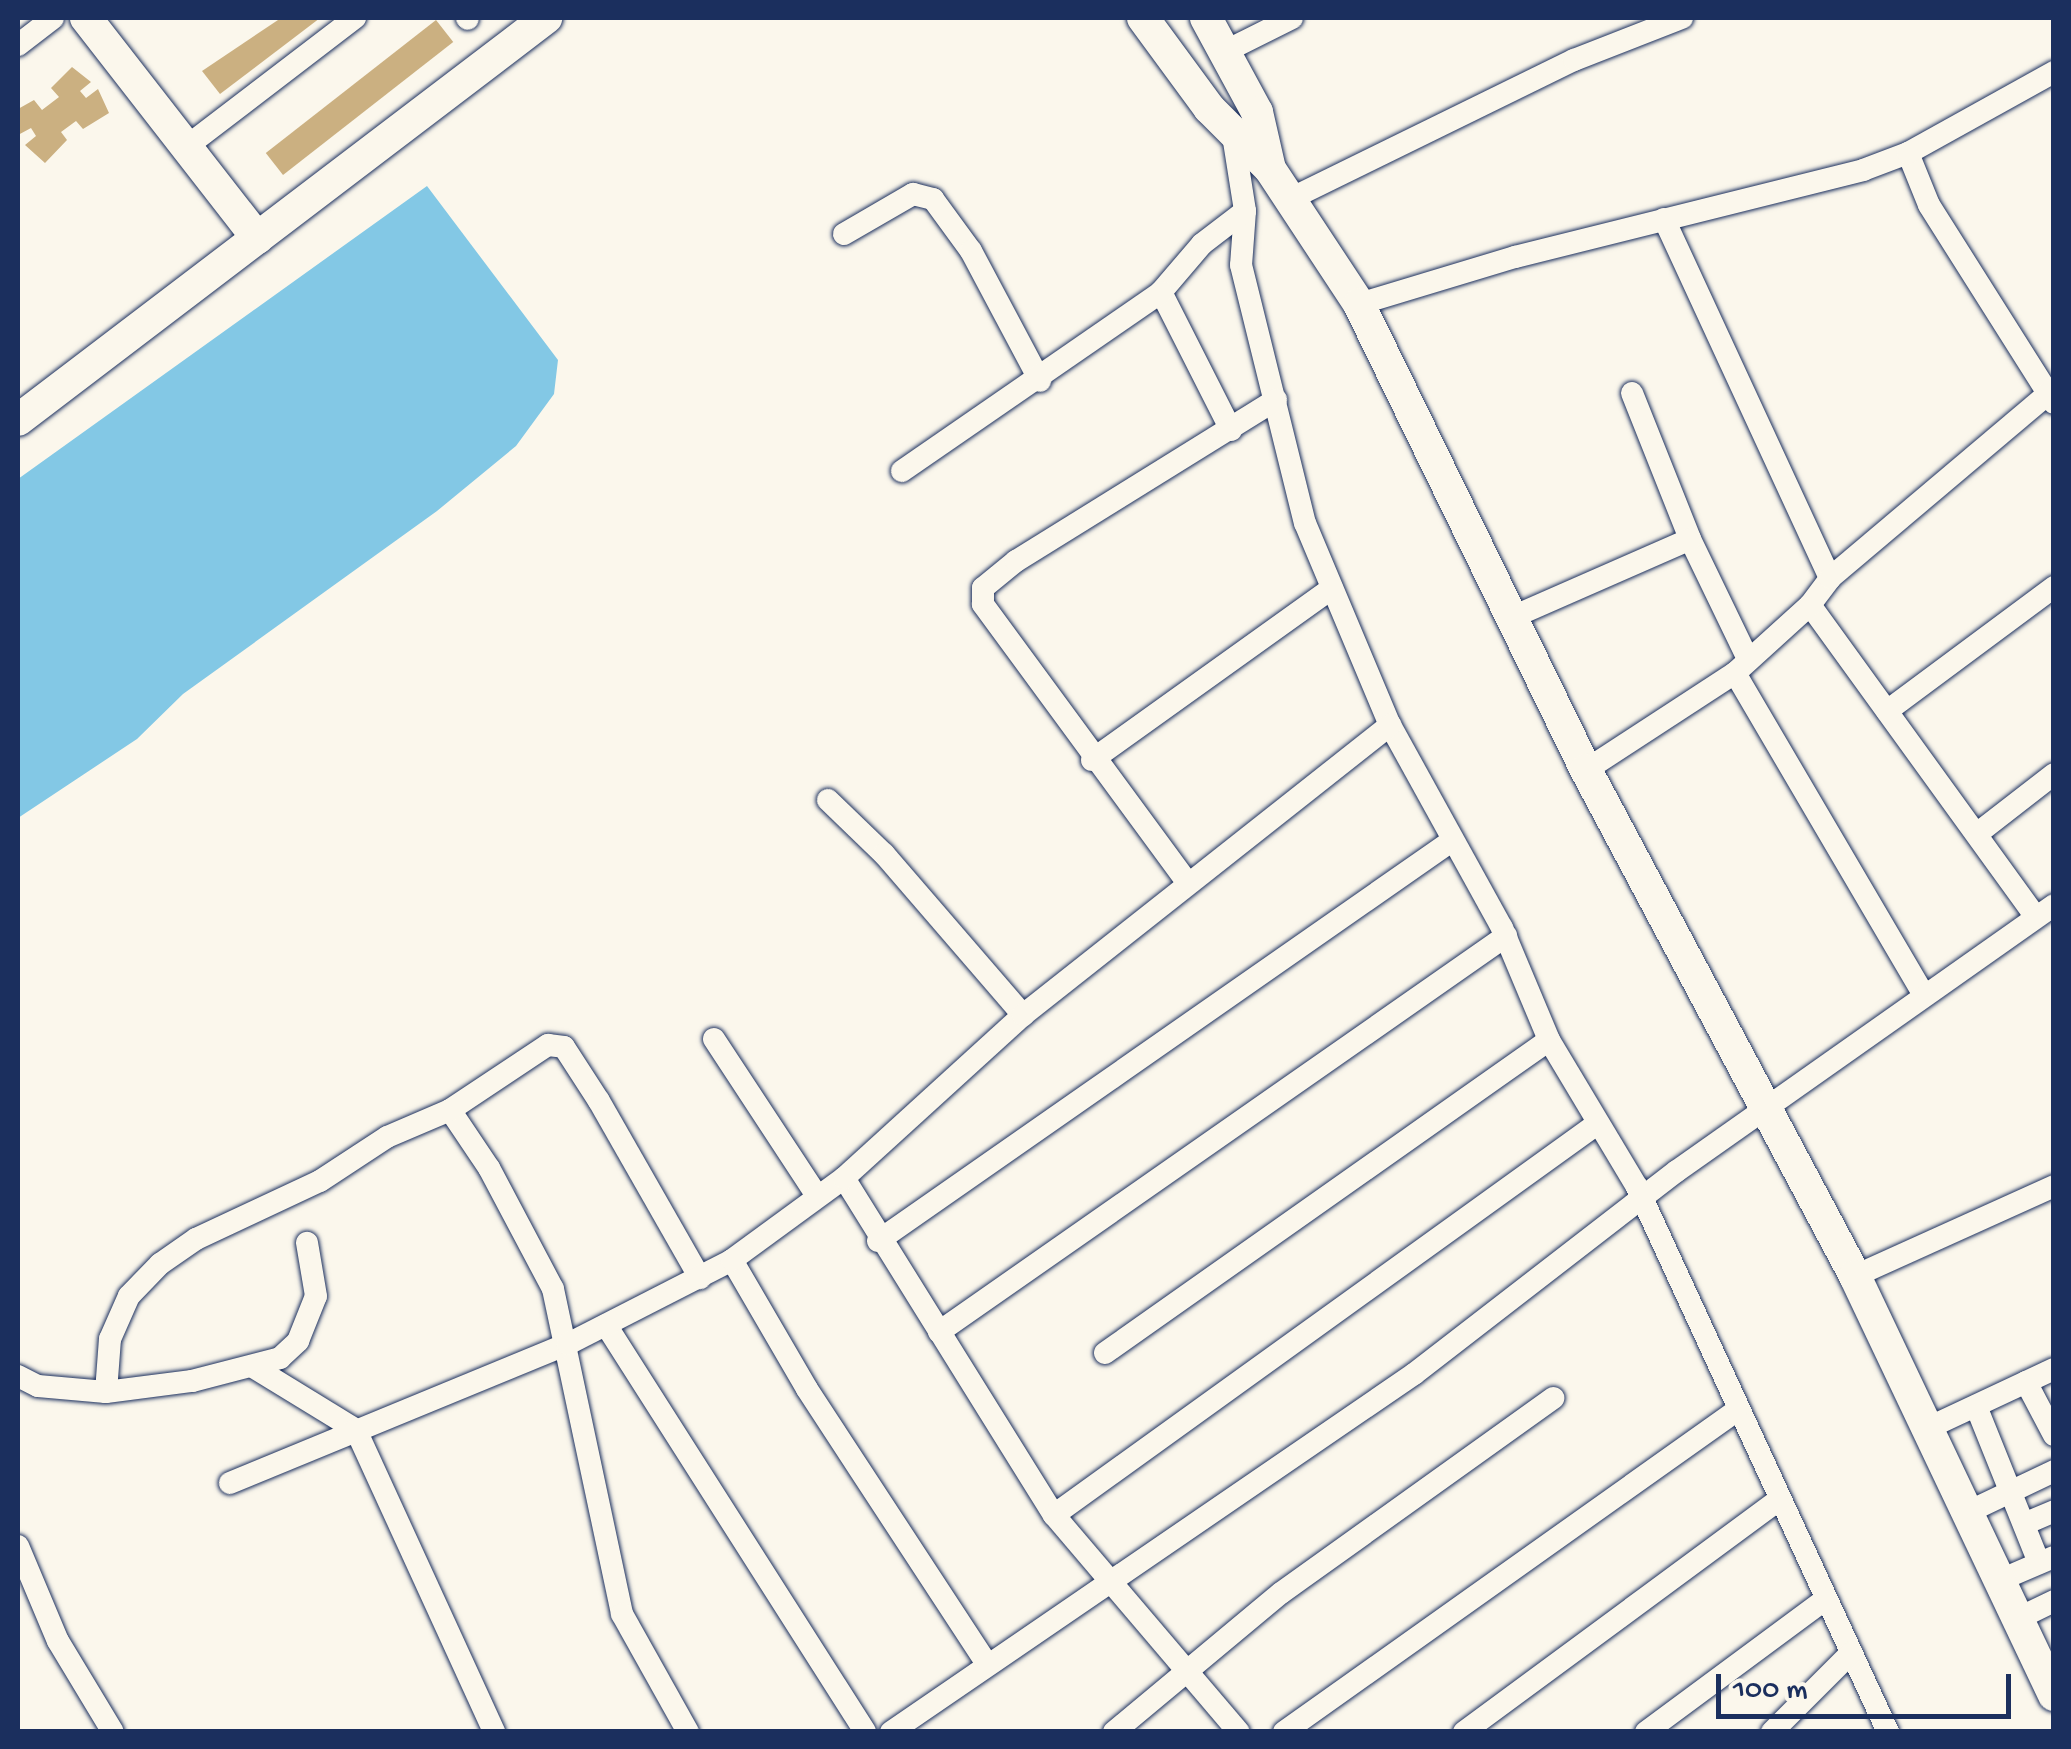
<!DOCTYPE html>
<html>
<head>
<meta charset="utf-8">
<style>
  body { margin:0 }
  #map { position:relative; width:2071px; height:1749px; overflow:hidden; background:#fbf7ec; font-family:"Gochi Hand",sans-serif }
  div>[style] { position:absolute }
  .water>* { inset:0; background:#83c8e5 }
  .building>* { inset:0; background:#cbb081; transform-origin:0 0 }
  .roads { filter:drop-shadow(0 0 2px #1b2f5e) drop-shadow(0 0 2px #1b2f5e) }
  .street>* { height:22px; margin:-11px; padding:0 11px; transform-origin:11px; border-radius:11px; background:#fbf7ec }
  .secondary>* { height:32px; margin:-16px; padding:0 16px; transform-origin:16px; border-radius:16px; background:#fbf7ec }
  span { translate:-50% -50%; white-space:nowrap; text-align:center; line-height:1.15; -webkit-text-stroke:9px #fbf7ec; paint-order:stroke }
  .frame { position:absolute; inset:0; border:20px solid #1b2f5e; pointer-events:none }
  .scale { position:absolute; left:1716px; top:1674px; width:295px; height:45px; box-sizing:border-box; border:5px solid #1b2f5e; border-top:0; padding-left:12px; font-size:30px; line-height:35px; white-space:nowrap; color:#1b2f5e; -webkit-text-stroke:8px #fbf7ec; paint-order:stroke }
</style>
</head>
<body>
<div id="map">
  <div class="water">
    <div style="clip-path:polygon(427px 186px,558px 360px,554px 394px,516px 446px,437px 511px,183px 694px,137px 739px,18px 818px,18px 479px)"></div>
  </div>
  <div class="building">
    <div style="clip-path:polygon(281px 18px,320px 18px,220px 94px,202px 71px)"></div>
    <div style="left:436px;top:20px;width:28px;height:216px;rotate:52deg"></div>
    <div style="clip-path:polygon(72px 67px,91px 82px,80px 91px,86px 98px,98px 89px,109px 113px,83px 129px,76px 121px,61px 132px,67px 140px,45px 163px,25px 145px,36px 136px,31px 128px,18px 135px,18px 109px,34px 100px,42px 110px,59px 97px,51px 88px)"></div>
  </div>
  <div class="roads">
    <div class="street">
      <div style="left:467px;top:18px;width:1px;rotate:45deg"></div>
      <div style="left:18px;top:45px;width:44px;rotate:-37.6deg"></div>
      <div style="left:1224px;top:52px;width:76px;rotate:-26.6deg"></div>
      <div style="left:1233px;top:135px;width:77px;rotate:81deg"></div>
      <div style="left:1245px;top:211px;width:54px;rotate:94.2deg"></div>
      <div style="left:1241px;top:265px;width:266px;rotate:76.1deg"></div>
      <div style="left:1305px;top:523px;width:219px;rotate:67.2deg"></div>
      <div style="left:1390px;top:725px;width:232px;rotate:61.1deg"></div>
      <div style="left:1502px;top:928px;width:121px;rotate:67.2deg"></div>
      <div style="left:1549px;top:1040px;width:171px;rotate:59.1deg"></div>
      <div style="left:1637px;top:1187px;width:600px;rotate:65.27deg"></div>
      <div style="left:186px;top:147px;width:213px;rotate:-37.4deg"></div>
      <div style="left:1908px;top:153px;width:56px;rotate:68deg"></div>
      <div style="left:1929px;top:205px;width:234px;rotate:57.7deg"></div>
      <div style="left:1290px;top:199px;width:316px;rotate:-26.1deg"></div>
      <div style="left:1574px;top:60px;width:116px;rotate:-21.3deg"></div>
      <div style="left:1664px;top:219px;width:396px;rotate:65.2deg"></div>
      <div style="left:844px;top:234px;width:80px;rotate:-30.1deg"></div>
      <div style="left:913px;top:194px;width:21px;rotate:14deg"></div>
      <div style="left:933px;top:199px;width:64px;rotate:53.8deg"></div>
      <div style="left:971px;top:251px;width:147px;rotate:62deg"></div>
      <div style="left:1359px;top:304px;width:163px;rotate:-16.8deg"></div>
      <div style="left:1515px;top:257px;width:359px;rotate:-14deg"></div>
      <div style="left:1863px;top:170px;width:48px;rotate:-20.7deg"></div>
      <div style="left:1908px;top:153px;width:167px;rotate:-29deg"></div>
      <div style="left:1632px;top:393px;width:157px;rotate:68.3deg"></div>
      <div style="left:1690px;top:539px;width:131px;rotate:64.2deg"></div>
      <div style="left:1231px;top:430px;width:155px;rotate:-116.9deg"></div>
      <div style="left:1161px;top:292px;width:63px;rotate:-49.5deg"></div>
      <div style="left:1202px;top:244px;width:54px;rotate:-37.5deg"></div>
      <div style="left:902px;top:471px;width:315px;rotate:-34.6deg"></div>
      <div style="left:1810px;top:605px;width:385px;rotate:54.1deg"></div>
      <div style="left:1515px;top:616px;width:191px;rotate:-23.7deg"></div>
      <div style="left:1735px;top:673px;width:373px;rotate:59.6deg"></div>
      <div style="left:1887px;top:711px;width:208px;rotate:-36.6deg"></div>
      <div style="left:1092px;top:760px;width:295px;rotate:-35.6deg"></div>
      <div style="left:1586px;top:770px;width:178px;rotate:-33.1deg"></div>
      <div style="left:1735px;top:673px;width:101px;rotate:-42.2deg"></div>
      <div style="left:1810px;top:605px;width:34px;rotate:-53deg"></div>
      <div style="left:1830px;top:578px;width:293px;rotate:-40.2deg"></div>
      <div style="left:828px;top:800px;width:78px;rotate:44deg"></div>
      <div style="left:884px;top:854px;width:213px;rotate:49.2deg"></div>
      <div style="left:1978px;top:833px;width:96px;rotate:-37.8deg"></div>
      <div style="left:1187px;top:882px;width:345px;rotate:-126.3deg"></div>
      <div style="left:983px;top:604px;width:16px;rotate:-90deg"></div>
      <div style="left:983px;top:588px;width:43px;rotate:-39.3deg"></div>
      <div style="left:1016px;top:561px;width:306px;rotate:-31.8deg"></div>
      <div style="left:714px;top:1039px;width:188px;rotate:56.7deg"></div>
      <div style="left:450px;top:1110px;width:70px;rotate:56.1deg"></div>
      <div style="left:489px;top:1168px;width:137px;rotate:62.1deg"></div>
      <div style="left:553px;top:1289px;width:332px;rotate:78deg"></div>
      <div style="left:622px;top:1614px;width:135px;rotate:60.8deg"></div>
      <div style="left:844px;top:1178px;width:397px;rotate:58.1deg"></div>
      <div style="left:1054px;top:1515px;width:285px;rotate:49.6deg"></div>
      <div style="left:878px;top:1241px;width:697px;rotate:-34.9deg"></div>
      <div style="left:732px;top:1260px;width:149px;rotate:59.8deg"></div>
      <div style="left:807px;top:1389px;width:329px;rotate:56.8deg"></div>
      <div style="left:1855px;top:1276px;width:218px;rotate:-24.3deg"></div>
      <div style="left:606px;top:1325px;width:482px;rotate:57.5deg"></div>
      <div style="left:939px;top:1332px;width:692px;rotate:-34.93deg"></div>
      <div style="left:1105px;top:1353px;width:543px;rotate:-35.18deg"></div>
      <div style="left:255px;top:1368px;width:119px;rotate:31.5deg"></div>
      <div style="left:356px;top:1430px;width:332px;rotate:65.4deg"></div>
      <div style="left:18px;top:1376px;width:22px;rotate:27deg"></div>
      <div style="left:38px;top:1386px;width:68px;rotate:5deg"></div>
      <div style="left:106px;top:1392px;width:87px;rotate:-7.3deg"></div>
      <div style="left:192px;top:1381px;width:91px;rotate:-14.6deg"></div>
      <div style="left:280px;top:1358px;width:25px;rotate:-43deg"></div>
      <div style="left:298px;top:1341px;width:48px;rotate:-68.2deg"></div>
      <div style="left:316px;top:1296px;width:54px;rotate:-99.6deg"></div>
      <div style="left:2026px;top:1382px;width:60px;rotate:62.2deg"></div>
      <div style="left:106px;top:1392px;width:53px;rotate:-85.7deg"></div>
      <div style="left:110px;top:1339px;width:47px;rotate:-66.2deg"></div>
      <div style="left:129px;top:1296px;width:45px;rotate:-45.9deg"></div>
      <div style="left:160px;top:1264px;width:44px;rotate:-34.8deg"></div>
      <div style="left:196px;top:1239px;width:137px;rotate:-25.1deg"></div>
      <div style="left:320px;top:1181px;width:80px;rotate:-33.3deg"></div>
      <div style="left:387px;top:1137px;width:69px;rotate:-23.2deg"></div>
      <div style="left:450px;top:1110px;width:118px;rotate:-33.6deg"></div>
      <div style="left:548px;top:1045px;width:16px;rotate:7deg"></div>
      <div style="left:564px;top:1047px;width:64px;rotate:57.1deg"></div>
      <div style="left:599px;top:1101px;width:204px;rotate:60.3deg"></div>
      <div style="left:1976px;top:1406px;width:169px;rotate:68.1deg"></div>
      <div style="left:1928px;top:1428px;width:139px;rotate:-25.1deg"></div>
      <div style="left:230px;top:1483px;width:365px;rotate:-22.4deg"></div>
      <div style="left:568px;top:1344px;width:184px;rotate:-27.1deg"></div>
      <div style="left:732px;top:1260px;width:139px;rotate:-36.2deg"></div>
      <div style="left:844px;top:1178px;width:242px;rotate:-42.3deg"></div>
      <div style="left:1023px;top:1015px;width:468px;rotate:-38.3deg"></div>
      <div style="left:1966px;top:1513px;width:98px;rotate:-25.5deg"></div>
      <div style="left:1054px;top:1515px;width:669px;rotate:-35.76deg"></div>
      <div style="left:2024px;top:1524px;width:33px;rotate:-23deg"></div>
      <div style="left:18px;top:1546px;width:103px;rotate:67.2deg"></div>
      <div style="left:58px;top:1641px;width:106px;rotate:58.9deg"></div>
      <div style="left:1998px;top:1581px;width:61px;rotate:-23.2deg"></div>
      <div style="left:2017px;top:1619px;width:41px;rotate:-25.9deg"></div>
      <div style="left:891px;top:1732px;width:634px;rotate:-34.39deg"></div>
      <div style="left:1414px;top:1374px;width:332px;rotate:-37.7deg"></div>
      <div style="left:1677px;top:1171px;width:461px;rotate:-35.2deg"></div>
      <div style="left:1114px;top:1732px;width:217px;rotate:-39.8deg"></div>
      <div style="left:1281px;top:1593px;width:335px;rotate:-35.6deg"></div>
      <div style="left:1284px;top:1732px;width:554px;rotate:-35.38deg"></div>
      <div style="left:1464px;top:1732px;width:391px;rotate:-36.4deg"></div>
      <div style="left:1646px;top:1732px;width:224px;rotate:-36.5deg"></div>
      <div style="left:1772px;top:1732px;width:112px;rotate:-45deg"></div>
    </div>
    <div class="secondary">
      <div style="left:86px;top:18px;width:279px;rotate:52.1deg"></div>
      <div style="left:1143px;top:18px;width:112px;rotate:53.7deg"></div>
      <div style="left:1209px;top:108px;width:86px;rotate:45deg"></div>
      <div style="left:1270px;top:169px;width:162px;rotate:56.6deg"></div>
      <div style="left:1359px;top:304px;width:518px;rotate:64.03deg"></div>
      <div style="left:1586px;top:770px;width:573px;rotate:62deg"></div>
      <div style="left:1855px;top:1276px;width:464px;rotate:64.6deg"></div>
      <div style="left:1206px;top:18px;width:107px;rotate:61.5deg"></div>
      <div style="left:1257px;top:112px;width:58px;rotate:77.2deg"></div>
      <div style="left:18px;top:420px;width:664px;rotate:-37.28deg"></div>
    </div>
  </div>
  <div class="frame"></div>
  <div class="scale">100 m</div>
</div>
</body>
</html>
